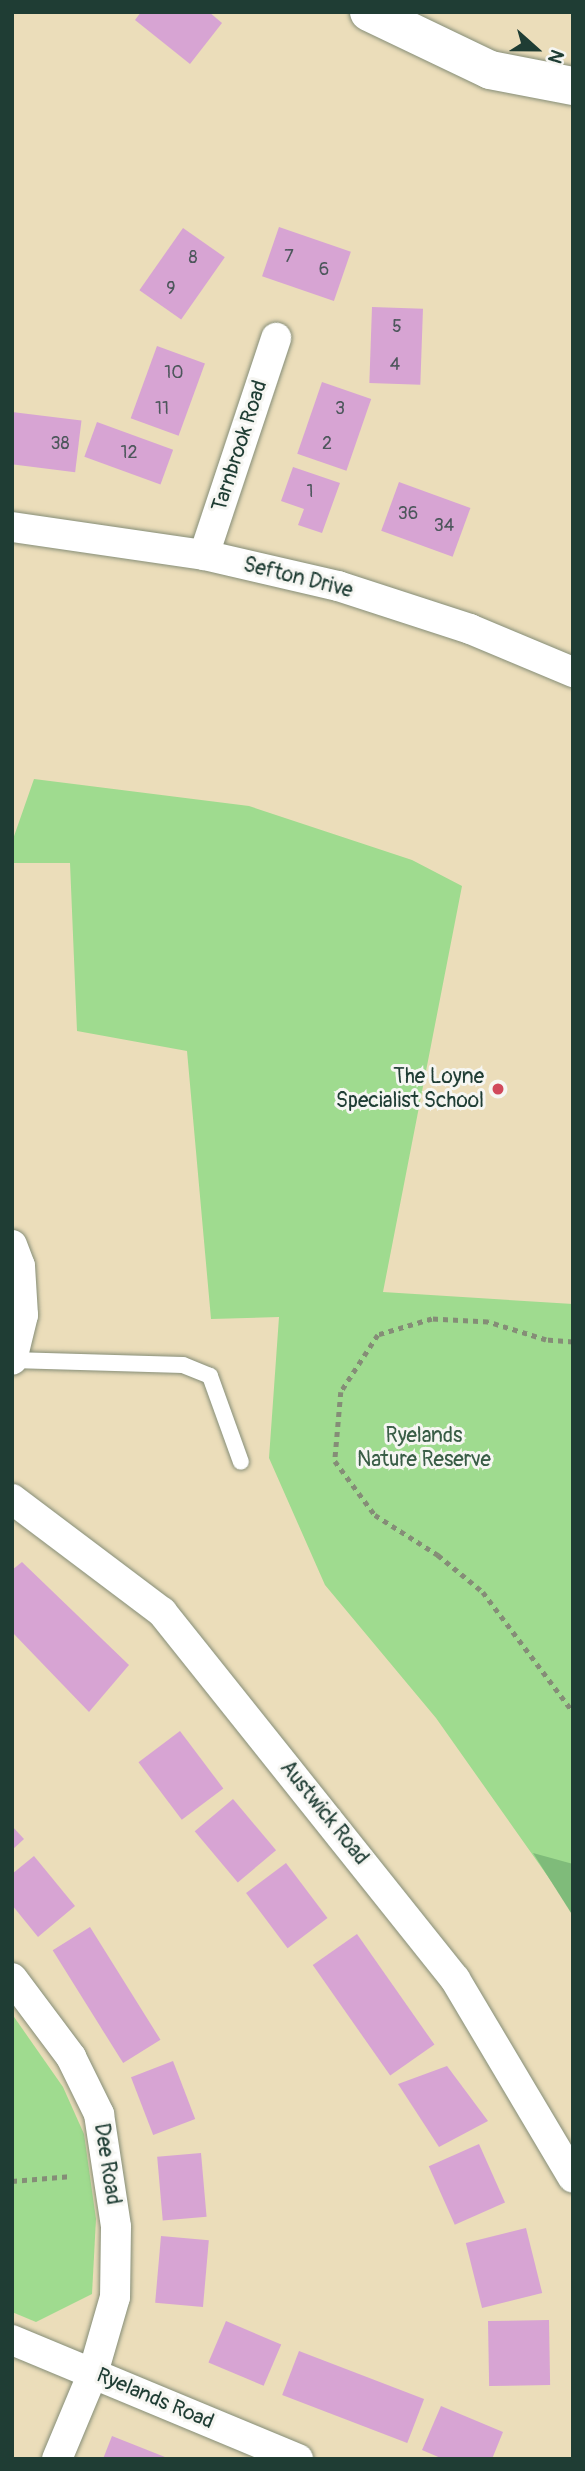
<!DOCTYPE html>
<html>
<head>
<meta charset="utf-8">
<style>
  body { margin:0 }
  #map { position:relative; width:585px; height:2471px; overflow:hidden; background:#ebddba; font-family:Pangolin,sans-serif }
  div>[style] { position:absolute }
  .green>* { inset:0; background:#9fdb8f }
  .forest>* { inset:0; background:#7fbb7a }
  .building>* { inset:0; background:#d7a4d3; transform-origin:0 0 }
  .path>* { height:4.5px; margin-top:-2.25px; transform-origin:0; background:repeating-linear-gradient(90deg,#858d77 0 5px,transparent 0 10px) }
  .roads { filter:drop-shadow(0 0 2px #858d77) drop-shadow(0 0 2px #858d77) }
  .lane>* { height:16px; margin:-8px; padding:0 8px; transform-origin:8px; border-radius:8px; background:#fff }
  .street>* { height:30px; margin:-15px; padding:0 15px; transform-origin:15px; border-radius:15px; background:#fff }
  .secondary>* { height:38px; margin:-19px; padding:0 19px; transform-origin:19px; border-radius:19px; background:#fff }
  .dots>* { width:19px; height:19px; translate:-50% -50%; box-sizing:border-box; border:4px solid #f6f6f2; border-radius:50% }
  span { translate:-50% -50%; white-space:nowrap; text-align:center; line-height:1.15; -webkit-text-stroke:6px #f6f6f2; paint-order:stroke }
  .number-label { font-size:18px; color:#4d575c }
  .number-label span { -webkit-text-stroke-width:0 }
  .street-label { font-size:21px; color:#1f3d34 }
  .poi-label { font-size:21px; color:#1f3d34 }
  .right { translate:-100% -50%; text-align:right }
  .park-label { font-size:21px; color:#395d46 }
  .frame { position:absolute; inset:0; border:14px solid #1f3d34; pointer-events:none }
  .north { position:absolute; left:501px; top:14px; width:70px; height:70px; -webkit-text-stroke:5px #f6f6f2; paint-order:stroke; rotate:111deg; font-size:19px; font-weight:700; line-height:28px; text-align:center; color:#1f3d34 }
  .north::after { content:''; display:block; margin:auto; width:24px; height:32px; background:#1f3d34; clip-path:polygon(50% 0,100% 100%,50% 72%,0 100%) }
</style>
</head>
<body>
<div id="map">
  <div class="green">
    <div style="clip-path:polygon(34px 779px,249px 806px,412px 860px,462px 886px,383px 1292px,573px 1304px,573px 1912px,436px 1718px,325px 1585px,269px 1458px,279px 1317px,211px 1319px,187px 1051px,77px 1031px,70px 863px,12px 863px,12px 842px)"></div>
    <div style="clip-path:polygon(12px 2014px,63px 2087px,84px 2134px,96px 2219px,92px 2294px,36px 2322px,12px 2312px)"></div>
  </div>
  <div class="forest">
    <div style="clip-path:polygon(533px 1853px,573px 1864px,573px 1916px)"></div>
  </div>
  <div class="building">
    <div style="clip-path:polygon(141px 12px,209px 12px,222px 23px,190px 64px,135px 20px)"></div>
    <div style="left:279px;top:227px;width:76px;height:52px;rotate:19deg"></div>
    <div style="left:183px;top:228px;width:51px;height:76px;rotate:35deg"></div>
    <div style="left:372px;top:307px;width:51px;height:76px;rotate:2deg"></div>
    <div style="left:157px;top:346px;width:51px;height:77px;rotate:20deg"></div>
    <div style="left:322px;top:382px;width:52px;height:76px;rotate:19deg"></div>
    <div style="left:12px;top:412px;width:70px;height:52px;rotate:7deg"></div>
    <div style="left:97px;top:422px;width:81px;height:37px;rotate:20deg"></div>
    <div style="clip-path:polygon(293px 467px,340px 483px,322px 533px,298px 525px,304px 509px,281px 501px)"></div>
    <div style="left:399px;top:482px;width:76px;height:52px;rotate:20deg"></div>
    <div style="clip-path:polygon(22px 1562px,129px 1665px,89px 1712px,12px 1632px,12px 1570px)"></div>
    <div style="left:180px;top:1731px;width:72px;height:52px;rotate:53deg"></div>
    <div style="left:233px;top:1799px;width:67px;height:50px;rotate:50deg"></div>
    <div style="clip-path:polygon(12px 1826px,24px 1839px,12px 1850px)"></div>
    <div style="clip-path:polygon(34px 1856px,75px 1906px,38px 1937px,12px 1905px,12px 1874px)"></div>
    <div style="left:286px;top:1863px;width:69px;height:50px;rotate:53deg"></div>
    <div style="left:90px;top:1927px;width:133px;height:44px;rotate:58deg"></div>
    <div style="left:357px;top:1934px;width:135px;height:54px;rotate:55deg"></div>
    <div style="left:173px;top:2061px;width:62px;height:45px;rotate:69deg"></div>
    <div style="clip-path:polygon(447px 2066px,488px 2121px,439px 2147px,398px 2084px)"></div>
    <div style="left:479px;top:2144px;width:64px;height:55px;rotate:66deg"></div>
    <div style="left:201px;top:2153px;width:64px;height:44px;rotate:85deg"></div>
    <div style="left:526px;top:2228px;width:67px;height:62px;rotate:76deg"></div>
    <div style="left:161px;top:2236px;width:48px;height:67px;rotate:5deg"></div>
    <div style="left:549px;top:2320px;width:65px;height:61px;rotate:89deg"></div>
    <div style="left:226px;top:2321px;width:60px;height:45px;rotate:23deg"></div>
    <div style="left:299px;top:2351px;width:134px;height:47px;rotate:21deg"></div>
    <div style="clip-path:polygon(441px 2406px,503px 2432px,492px 2459px,443px 2459px,422px 2450px)"></div>
    <div style="clip-path:polygon(112px 2436px,170px 2459px,103px 2459px)"></div>
  </div>
  <div class="path">
    <div style="left:573px;top:1342px;width:27px;rotate:-176deg"></div>
    <div style="left:546px;top:1340px;width:61px;rotate:-162.8deg"></div>
    <div style="left:488px;top:1322px;width:56px;rotate:-176.9deg"></div>
    <div style="left:432px;top:1319px;width:56px;rotate:163.5deg"></div>
    <div style="left:378px;top:1335px;width:68px;rotate:123deg"></div>
    <div style="left:341px;top:1392px;width:69px;rotate:95deg"></div>
    <div style="left:335px;top:1461px;width:67px;rotate:53.5deg"></div>
    <div style="left:375px;top:1515px;width:75px;rotate:32.4deg"></div>
    <div style="left:438px;top:1555px;width:58px;rotate:39.4deg"></div>
    <div style="left:483px;top:1592px;width:150px;rotate:53.1deg"></div>
    <div style="left:12px;top:2181px;width:60px;rotate:-4.8deg"></div>
  </div>
  <div class="roads">
    <div class="lane">
      <div style="left:12px;top:1360px;width:171px;rotate:1.7deg"></div>
      <div style="left:183px;top:1365px;width:29px;rotate:22deg"></div>
      <div style="left:210px;top:1376px;width:91px;rotate:70.2deg"></div>
    </div>
    <div class="street">
      <div style="left:12px;top:527px;width:194px;rotate:8.3deg"></div>
      <div style="left:204px;top:555px;width:138px;rotate:13deg"></div>
      <div style="left:338px;top:586px;width:139px;rotate:18deg"></div>
      <div style="left:470px;top:629px;width:112px;rotate:22.7deg"></div>
      <div style="left:204px;top:555px;width:229px;rotate:-71.6deg"></div>
      <div style="left:12px;top:1245px;width:22px;rotate:69deg"></div>
      <div style="left:20px;top:1266px;width:49px;rotate:86.5deg"></div>
      <div style="left:23px;top:1315px;width:46px;rotate:103.7deg"></div>
      <div style="left:12px;top:1499px;width:188px;rotate:37deg"></div>
      <div style="left:162px;top:1612px;width:470px;rotate:51.4deg"></div>
      <div style="left:455px;top:1979px;width:231px;rotate:59.3deg"></div>
      <div style="left:12px;top:1978px;width:99px;rotate:53.2deg"></div>
      <div style="left:71px;top:2057px;width:64px;rotate:63.8deg"></div>
      <div style="left:99px;top:2114px;width:114px;rotate:81.4deg"></div>
      <div style="left:116px;top:2227px;width:70px;rotate:90.8deg"></div>
      <div style="left:115px;top:2297px;width:79px;rotate:106.1deg"></div>
      <div style="left:93px;top:2373px;width:93px;rotate:112.7deg"></div>
      <div style="left:12px;top:2340px;width:310px;rotate:22.6deg"></div>
    </div>
    <div class="secondary">
      <div style="left:369px;top:12px;width:134px;rotate:25.6deg"></div>
      <div style="left:490px;top:70px;width:85px;rotate:10.9deg"></div>
    </div>
  </div>
  <div class="dots">
    <div style="left:498px;top:1089px;background:#d1495b"></div>
  </div>
  <div class="number-label">
    <span style="left:289px;top:257px">7</span>
    <span style="left:193px;top:258px">8</span>
    <span style="left:324px;top:270px">6</span>
    <span style="left:171px;top:289px">9</span>
    <span style="left:397px;top:327px">5</span>
    <span style="left:395px;top:365px">4</span>
    <span style="left:174px;top:373px">10</span>
    <span style="left:162px;top:409px">11</span>
    <span style="left:340px;top:409px">3</span>
    <span style="left:60px;top:444px">38</span>
    <span style="left:327px;top:444px">2</span>
    <span style="left:129px;top:453px">12</span>
    <span style="left:310px;top:492px">1</span>
    <span style="left:408px;top:514px">36</span>
    <span style="left:444px;top:526px">34</span>
  </div>
  <div class="street-label">
    <span style="left:240px;top:446px;rotate:-72deg">Tarnbrook Road</span>
    <span style="left:298px;top:578px;rotate:14deg">Sefton Drive</span>
    <span style="left:324px;top:1813px;rotate:51deg">Austwick Road</span>
    <span style="left:107px;top:2164px;rotate:81deg">Dee Road</span>
    <span style="left:155px;top:2399px;rotate:23deg">Ryelands Road</span>
  </div>
  <div class="poi-label">
    <span class="right" style="left:484px;top:1089px">The Loyne<br>Specialist School</span>
  </div>
  <div class="park-label">
    <span style="left:424px;top:1448px">Ryelands<br>Nature Reserve</span>
  </div>
  <div class="frame"></div>
  <div class="north">N</div>
</div>
</body>
</html>
